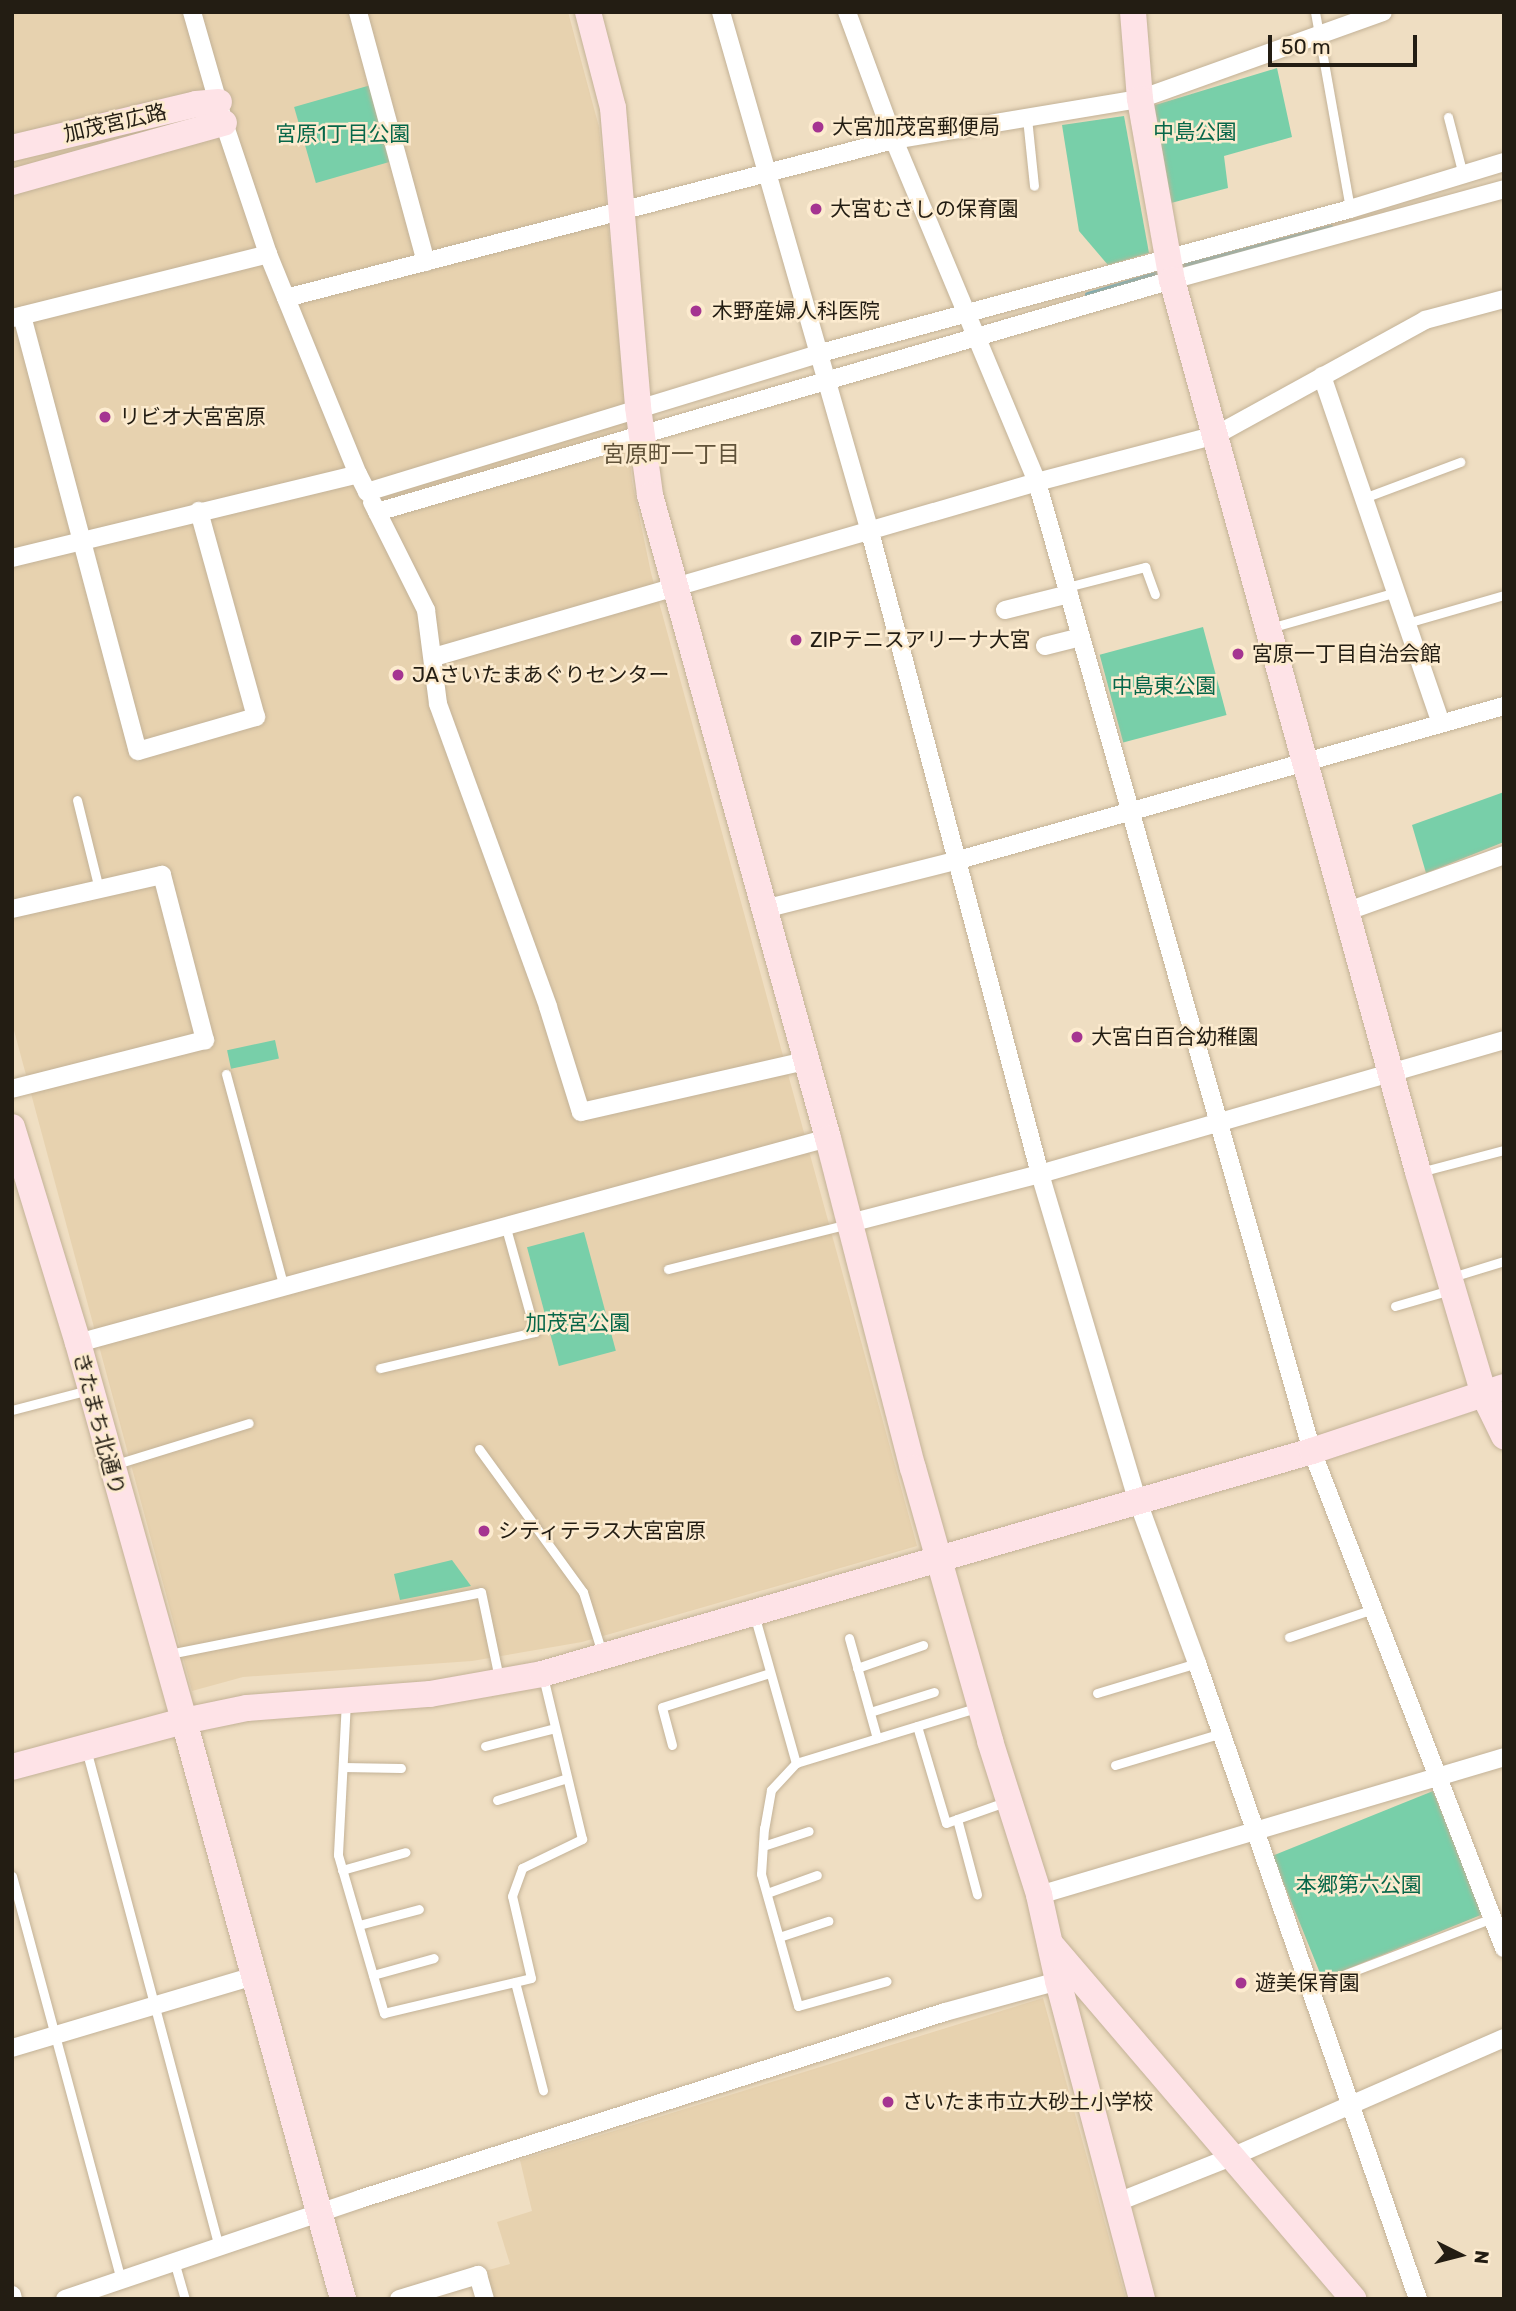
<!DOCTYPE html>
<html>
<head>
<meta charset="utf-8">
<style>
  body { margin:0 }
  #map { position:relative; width:1516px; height:2311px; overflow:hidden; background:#efdec2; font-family:Rubik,"Noto Sans JP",sans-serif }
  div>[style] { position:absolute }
  .built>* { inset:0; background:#e7d2af }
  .green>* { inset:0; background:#78cfa9; transform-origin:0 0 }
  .stream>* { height:6px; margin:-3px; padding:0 3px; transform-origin:3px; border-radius:3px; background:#1ca1d3 }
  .roads { filter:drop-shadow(0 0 2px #c3b297) drop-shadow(0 0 2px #c3b297) }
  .lane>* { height:9px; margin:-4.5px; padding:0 4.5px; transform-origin:4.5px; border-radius:4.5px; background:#fff }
  .street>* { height:18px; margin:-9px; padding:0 9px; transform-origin:9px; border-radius:9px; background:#fff }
  .secondary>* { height:26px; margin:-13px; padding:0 13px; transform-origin:13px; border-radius:13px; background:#fee3e7 }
  .dots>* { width:19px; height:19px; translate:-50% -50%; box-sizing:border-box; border:4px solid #fcebcf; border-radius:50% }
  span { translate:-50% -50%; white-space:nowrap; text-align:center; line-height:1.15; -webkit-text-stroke:5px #fcebcf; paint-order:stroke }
  .street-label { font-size:21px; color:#231d13 }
  .poi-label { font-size:21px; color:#231d13 }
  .left { translate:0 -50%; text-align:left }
  .park-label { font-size:21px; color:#076749 }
  .neighbourhood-label { font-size:23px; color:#61533a }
  .frame { position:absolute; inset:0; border:14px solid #231d13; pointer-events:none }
  .north { position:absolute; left:1425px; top:2220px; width:70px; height:70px; -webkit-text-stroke:5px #fcebcf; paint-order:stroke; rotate:96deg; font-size:19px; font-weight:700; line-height:28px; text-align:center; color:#231d13 }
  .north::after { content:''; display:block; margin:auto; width:24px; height:32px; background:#231d13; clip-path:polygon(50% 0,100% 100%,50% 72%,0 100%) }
  .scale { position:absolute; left:1268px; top:35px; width:149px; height:32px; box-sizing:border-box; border:4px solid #231d13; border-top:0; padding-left:9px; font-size:21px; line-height:24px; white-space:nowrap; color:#231d13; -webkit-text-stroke:5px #fcebcf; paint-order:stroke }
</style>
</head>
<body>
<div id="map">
  <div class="built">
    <div style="clip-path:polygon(12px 12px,568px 12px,599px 127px,632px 481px,651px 573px,917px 1546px,582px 1642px,472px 1661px,243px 1677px,192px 1691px,12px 1023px)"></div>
    <div style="clip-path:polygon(1043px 1998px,1126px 2299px,493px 2299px,485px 2271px,510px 2264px,497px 2222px,532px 2211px,520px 2160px)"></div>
  </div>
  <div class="green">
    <div style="clip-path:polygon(1277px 68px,1292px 137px,1224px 156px,1228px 188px,1171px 203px,1152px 106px)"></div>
    <div style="left:371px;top:85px;width:79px;height:80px;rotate:74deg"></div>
    <div style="clip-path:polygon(1124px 116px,1149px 253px,1108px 265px,1079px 231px,1062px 125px)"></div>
    <div style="left:1203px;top:627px;width:91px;height:107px;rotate:75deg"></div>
    <div style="clip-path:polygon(1504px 792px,1504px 842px,1426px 873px,1412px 825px)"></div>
    <div style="left:275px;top:1040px;width:19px;height:49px;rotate:78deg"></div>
    <div style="left:584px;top:1232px;width:123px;height:59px;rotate:75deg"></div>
    <div style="clip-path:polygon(452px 1560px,471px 1586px,400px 1600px,394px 1574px)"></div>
    <div style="left:1433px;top:1791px;width:133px;height:173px;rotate:68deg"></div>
  </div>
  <div class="stream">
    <div style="left:1175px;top:269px;width:161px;rotate:-14.7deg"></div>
    <div style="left:1088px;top:295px;width:80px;rotate:-16.6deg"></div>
  </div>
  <div class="roads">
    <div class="lane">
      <div style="left:1315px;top:12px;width:200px;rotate:79.9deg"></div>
      <div style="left:1448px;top:117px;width:60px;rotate:75.5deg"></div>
      <div style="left:1027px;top:118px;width:68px;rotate:84.1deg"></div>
      <div style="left:1364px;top:498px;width:103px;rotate:-20.6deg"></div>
      <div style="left:1067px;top:587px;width:81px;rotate:-14.4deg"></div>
      <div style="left:1145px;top:567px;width:29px;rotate:70deg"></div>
      <div style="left:1407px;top:623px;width:101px;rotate:-16.1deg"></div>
      <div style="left:1270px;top:628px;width:131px;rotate:-15.9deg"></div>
      <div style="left:77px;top:800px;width:92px;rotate:76.1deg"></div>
      <div style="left:226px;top:1074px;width:222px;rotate:74.8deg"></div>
      <div style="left:1420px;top:1172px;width:87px;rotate:-14.7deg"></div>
      <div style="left:668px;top:1269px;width:186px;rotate:-14deg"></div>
      <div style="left:1452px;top:1277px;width:54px;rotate:-17.1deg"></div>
      <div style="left:1395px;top:1306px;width:57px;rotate:-16.2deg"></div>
      <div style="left:380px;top:1368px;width:159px;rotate:-13.1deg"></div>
      <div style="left:535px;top:1332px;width:108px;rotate:-105.6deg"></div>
      <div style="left:12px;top:1410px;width:80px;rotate:-14.6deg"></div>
      <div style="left:479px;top:1449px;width:177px;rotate:54deg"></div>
      <div style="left:583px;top:1592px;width:64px;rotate:72.7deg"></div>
      <div style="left:113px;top:1465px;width:142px;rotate:-17.2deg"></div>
      <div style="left:754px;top:1614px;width:155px;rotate:74.3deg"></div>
      <div style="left:796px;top:1763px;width:191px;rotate:-17deg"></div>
      <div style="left:1289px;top:1637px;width:89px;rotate:-18.4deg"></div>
      <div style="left:849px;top:1638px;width:104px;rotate:74.4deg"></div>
      <div style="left:169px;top:1654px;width:318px;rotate:-11.2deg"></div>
      <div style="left:481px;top:1592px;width:88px;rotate:78.2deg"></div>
      <div style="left:857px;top:1668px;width:70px;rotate:-19.2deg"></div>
      <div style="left:1097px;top:1693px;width:104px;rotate:-16.7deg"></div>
      <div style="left:346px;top:1701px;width:154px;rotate:93deg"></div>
      <div style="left:338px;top:1855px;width:165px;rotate:73.8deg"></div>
      <div style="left:384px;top:2013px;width:151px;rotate:-13.4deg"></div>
      <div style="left:531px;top:1978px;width:84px;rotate:-103deg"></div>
      <div style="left:512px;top:1896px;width:30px;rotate:-70deg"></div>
      <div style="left:522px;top:1868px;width:67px;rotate:-25.8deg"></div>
      <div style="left:582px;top:1839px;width:167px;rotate:-103.5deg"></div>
      <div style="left:870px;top:1712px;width:67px;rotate:-17.4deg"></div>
      <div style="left:917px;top:1726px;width:101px;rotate:73.4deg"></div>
      <div style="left:946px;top:1823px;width:12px;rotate:-20deg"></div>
      <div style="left:957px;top:1819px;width:78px;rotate:75.1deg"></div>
      <div style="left:672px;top:1745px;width:39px;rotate:-105deg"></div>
      <div style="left:662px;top:1707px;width:113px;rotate:-17.5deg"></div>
      <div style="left:485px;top:1746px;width:72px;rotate:-14.4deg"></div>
      <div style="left:86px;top:1749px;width:515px;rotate:75.05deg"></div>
      <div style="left:796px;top:1763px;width:37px;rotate:133deg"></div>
      <div style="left:771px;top:1790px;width:39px;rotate:100deg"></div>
      <div style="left:764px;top:1828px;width:46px;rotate:93.7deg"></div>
      <div style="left:761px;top:1874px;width:137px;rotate:74.3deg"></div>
      <div style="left:798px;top:2006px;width:92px;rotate:-15.7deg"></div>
      <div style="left:1115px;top:1765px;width:112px;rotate:-16.7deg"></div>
      <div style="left:343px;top:1767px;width:58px;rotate:1deg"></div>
      <div style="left:497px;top:1800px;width:73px;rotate:-17.4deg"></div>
      <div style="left:957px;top:1819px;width:51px;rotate:-19.5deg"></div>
      <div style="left:763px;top:1846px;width:48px;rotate:-18.1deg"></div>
      <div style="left:342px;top:1870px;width:66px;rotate:-15.7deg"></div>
      <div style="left:12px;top:1876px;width:418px;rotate:74.9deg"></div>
      <div style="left:767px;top:1893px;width:53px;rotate:-19.8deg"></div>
      <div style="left:359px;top:1925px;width:62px;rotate:-14.9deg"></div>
      <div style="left:779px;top:1937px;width:52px;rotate:-18.1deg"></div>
      <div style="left:373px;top:1975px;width:63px;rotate:-15.6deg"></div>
      <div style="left:515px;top:1982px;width:112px;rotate:75.5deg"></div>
      <div style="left:1309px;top:1988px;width:196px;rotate:-20.9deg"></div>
      <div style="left:174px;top:2261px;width:40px;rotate:74deg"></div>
    </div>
    <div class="street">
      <div style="left:192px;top:12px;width:116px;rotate:73.9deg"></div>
      <div style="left:224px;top:123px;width:138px;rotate:71.4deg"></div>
      <div style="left:268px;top:254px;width:238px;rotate:67.8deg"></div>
      <div style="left:358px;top:12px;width:259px;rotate:74.8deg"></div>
      <div style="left:721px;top:12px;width:541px;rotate:74.01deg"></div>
      <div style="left:870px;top:532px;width:664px;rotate:75.17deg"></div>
      <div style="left:1040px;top:1174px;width:339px;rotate:73.4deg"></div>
      <div style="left:1137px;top:1499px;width:175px;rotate:69.9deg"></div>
      <div style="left:1197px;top:1663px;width:673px;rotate:70.84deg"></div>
      <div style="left:847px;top:12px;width:136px;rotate:69.8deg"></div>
      <div style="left:894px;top:140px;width:371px;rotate:67.3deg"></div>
      <div style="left:1037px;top:482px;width:1007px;rotate:74.16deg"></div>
      <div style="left:1312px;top:1451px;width:533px;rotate:68.88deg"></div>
      <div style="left:286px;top:298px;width:628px;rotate:-14.57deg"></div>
      <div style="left:894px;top:140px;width:249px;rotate:-9.5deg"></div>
      <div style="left:1140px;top:99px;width:258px;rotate:-19.7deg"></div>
      <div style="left:22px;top:316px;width:450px;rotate:75.1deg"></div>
      <div style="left:138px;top:751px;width:123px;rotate:-16.1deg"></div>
      <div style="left:256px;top:717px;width:214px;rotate:-105.5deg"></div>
      <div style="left:12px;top:318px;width:264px;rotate:-14deg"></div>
      <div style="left:1322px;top:376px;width:367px;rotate:71.1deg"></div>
      <div style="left:372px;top:502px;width:121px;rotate:63.4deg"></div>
      <div style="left:426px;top:610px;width:95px;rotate:82.7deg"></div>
      <div style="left:438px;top:704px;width:322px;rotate:70deg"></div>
      <div style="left:548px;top:1007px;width:110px;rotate:72.6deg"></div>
      <div style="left:581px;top:1112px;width:231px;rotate:-12.8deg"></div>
      <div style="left:377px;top:512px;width:828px;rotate:-16.27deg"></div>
      <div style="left:1172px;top:280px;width:344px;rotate:-15.3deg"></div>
      <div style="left:12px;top:558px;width:356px;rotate:-13.6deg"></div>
      <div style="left:358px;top:474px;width:20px;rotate:63deg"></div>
      <div style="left:367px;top:492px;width:471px;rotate:-17deg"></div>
      <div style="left:817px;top:354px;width:552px;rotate:-15.22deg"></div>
      <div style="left:1350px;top:209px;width:161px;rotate:-17deg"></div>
      <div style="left:1005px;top:610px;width:66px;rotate:-14deg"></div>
      <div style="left:1045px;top:646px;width:37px;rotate:-14deg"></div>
      <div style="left:434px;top:657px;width:628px;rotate:-16.18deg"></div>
      <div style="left:1037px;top:482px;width:185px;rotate:-14.7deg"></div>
      <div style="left:1216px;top:435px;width:239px;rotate:-28.8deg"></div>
      <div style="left:1425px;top:320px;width:82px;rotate:-14.9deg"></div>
      <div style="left:12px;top:909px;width:154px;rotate:-12.8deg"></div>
      <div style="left:162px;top:875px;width:171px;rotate:75.4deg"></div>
      <div style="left:205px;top:1040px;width:199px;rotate:165.8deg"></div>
      <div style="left:764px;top:909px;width:197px;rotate:-14.1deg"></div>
      <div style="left:955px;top:861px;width:570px;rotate:-15.77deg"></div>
      <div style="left:1348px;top:911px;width:166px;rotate:-19.7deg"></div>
      <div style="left:850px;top:1223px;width:196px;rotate:-14.5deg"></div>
      <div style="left:1040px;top:1174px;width:483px;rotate:-16.1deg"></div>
      <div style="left:78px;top:1343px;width:778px;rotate:-15.29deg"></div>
      <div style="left:1039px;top:1895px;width:485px;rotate:-16.5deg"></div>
      <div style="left:12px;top:2048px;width:252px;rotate:-16.6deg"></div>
      <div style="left:1115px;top:2203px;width:128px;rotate:-21.6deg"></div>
      <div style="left:1234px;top:2156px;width:295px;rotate:-23.6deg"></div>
      <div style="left:12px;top:2295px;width:4px;rotate:76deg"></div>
      <div style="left:65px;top:2299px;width:311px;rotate:-18.7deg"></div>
      <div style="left:360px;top:2199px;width:614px;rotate:-17.73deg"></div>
      <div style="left:945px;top:2012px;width:117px;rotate:-15.3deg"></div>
      <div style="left:399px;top:2299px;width:83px;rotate:-16.9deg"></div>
      <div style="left:478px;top:2275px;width:25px;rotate:74deg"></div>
    </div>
    <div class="secondary">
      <div style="left:588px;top:12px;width:99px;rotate:75.4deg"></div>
      <div style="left:613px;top:108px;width:300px;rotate:85.2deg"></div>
      <div style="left:638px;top:407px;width:89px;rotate:82.2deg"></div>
      <div style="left:650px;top:495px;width:667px;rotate:74.53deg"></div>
      <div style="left:828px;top:1138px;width:341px;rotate:75.6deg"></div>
      <div style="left:913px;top:1468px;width:284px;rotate:74.2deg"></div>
      <div style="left:990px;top:1741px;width:162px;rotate:72.3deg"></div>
      <div style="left:1039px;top:1895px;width:88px;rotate:77.5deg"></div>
      <div style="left:1058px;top:1981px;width:329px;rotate:75.2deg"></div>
      <div style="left:1133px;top:12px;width:87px;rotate:85.4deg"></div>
      <div style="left:1140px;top:99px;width:184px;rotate:80deg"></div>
      <div style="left:1172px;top:280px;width:925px;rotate:74.58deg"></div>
      <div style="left:1418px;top:1172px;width:233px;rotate:73.5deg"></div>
      <div style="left:1484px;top:1395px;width:46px;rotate:64deg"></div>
      <div style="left:12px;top:148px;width:189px;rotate:-13.4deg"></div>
      <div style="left:196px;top:104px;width:23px;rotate:-5deg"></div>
      <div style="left:12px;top:182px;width:220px;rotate:-15.6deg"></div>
      <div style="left:12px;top:1127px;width:226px;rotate:73deg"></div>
      <div style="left:78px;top:1343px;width:393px;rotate:74.3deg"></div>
      <div style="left:184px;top:1721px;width:599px;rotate:74.62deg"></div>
      <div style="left:12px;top:1767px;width:178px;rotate:-15deg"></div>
      <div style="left:184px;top:1721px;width:64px;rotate:-11.7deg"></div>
      <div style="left:247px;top:1708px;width:184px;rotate:-4.4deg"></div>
      <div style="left:430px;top:1694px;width:114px;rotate:-10.1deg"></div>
      <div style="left:542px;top:1674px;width:802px;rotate:-16.15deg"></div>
      <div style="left:1312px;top:1451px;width:202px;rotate:-18.4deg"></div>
      <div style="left:1052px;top:1946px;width:464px;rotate:49.5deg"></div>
    </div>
  </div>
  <div class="dots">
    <div style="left:818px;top:127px;background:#a53491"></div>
    <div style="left:816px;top:209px;background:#a53491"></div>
    <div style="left:696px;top:311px;background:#a53491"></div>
    <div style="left:105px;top:417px;background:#a53491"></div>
    <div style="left:796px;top:640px;background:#a53491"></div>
    <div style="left:1238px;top:654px;background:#a53491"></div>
    <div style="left:398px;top:675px;background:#a53491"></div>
    <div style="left:1077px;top:1037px;background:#a53491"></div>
    <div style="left:484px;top:1531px;background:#a53491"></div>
    <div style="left:1241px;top:1983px;background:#a53491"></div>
    <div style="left:888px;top:2102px;background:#a53491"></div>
  </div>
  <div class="street-label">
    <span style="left:115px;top:123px;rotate:-13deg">加茂宮広路</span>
    <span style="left:99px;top:1424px;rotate:75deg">きたまち北通り</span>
  </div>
  <div class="poi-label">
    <span class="left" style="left:832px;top:127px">大宮加茂宮郵便局</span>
    <span class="left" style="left:830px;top:209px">大宮むさしの保育園</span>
    <span class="left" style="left:712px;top:311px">木野産婦人科医院</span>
    <span class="left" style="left:119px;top:417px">リビオ大宮宮原</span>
    <span class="left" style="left:810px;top:640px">ZIPテニスアリーナ大宮</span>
    <span class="left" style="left:1252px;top:654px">宮原一丁目自治会館</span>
    <span class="left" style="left:412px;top:675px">JAさいたまあぐりセンター</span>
    <span class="left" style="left:1091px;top:1037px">大宮白百合幼稚園</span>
    <span class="left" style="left:498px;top:1531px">シティテラス大宮宮原</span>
    <span class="left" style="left:1255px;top:1983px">遊美保育園</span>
    <span class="left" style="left:902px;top:2102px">さいたま市立大砂土小学校</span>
  </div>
  <div class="park-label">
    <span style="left:1195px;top:132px">中島公園</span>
    <span style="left:343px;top:134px">宮原1丁目公園</span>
    <span style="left:1164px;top:686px">中島東公園</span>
    <span style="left:578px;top:1323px">加茂宮公園</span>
    <span style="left:1359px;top:1885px">本郷第六公園</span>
  </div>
  <div class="neighbourhood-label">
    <span style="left:671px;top:454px">宮原町一丁目</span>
  </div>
  <div class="frame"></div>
  <div class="north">N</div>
  <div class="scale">50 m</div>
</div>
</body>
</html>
